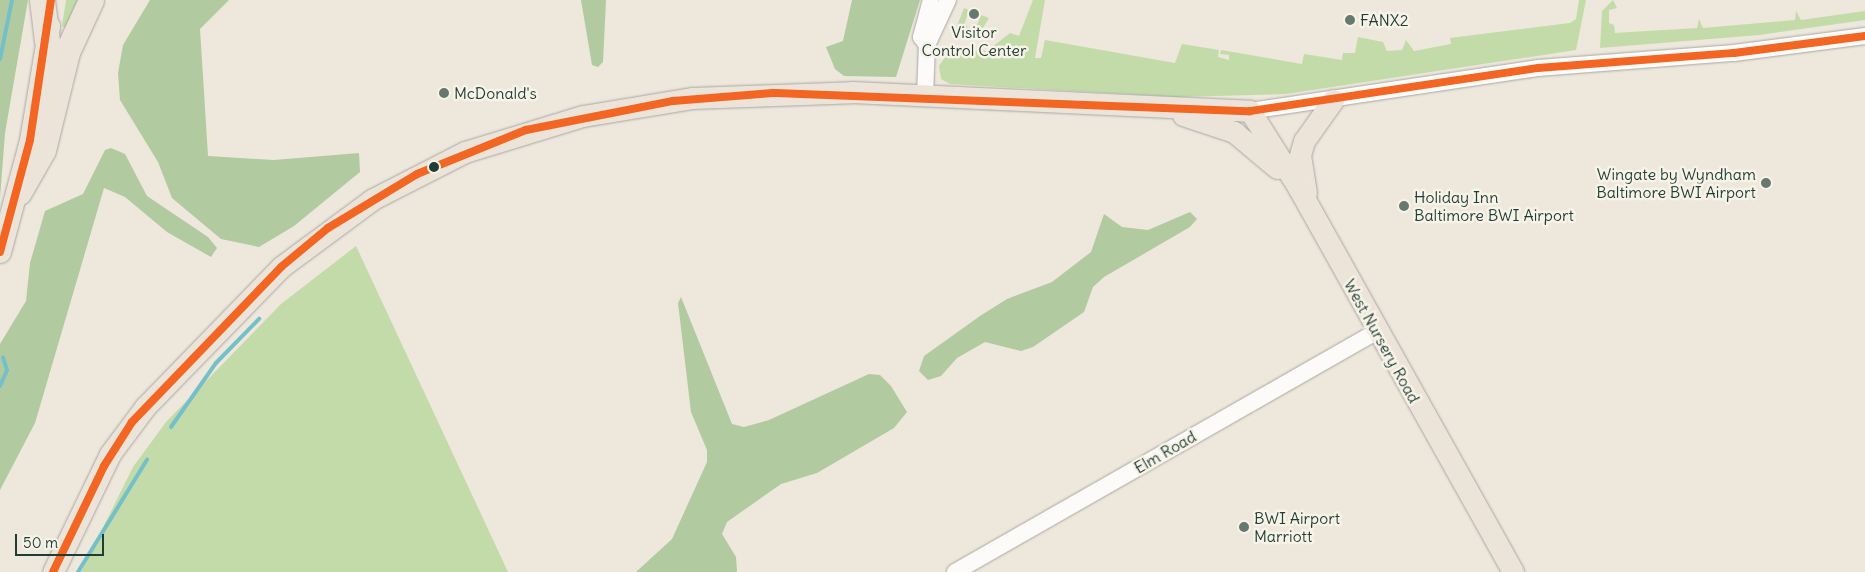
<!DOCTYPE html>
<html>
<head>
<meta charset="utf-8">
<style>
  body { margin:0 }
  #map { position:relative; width:1865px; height:572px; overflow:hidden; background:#ede7dc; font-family:Delius,sans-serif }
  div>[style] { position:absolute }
  .green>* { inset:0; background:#c3dba9 }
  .forest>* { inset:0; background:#b1caa0 }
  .stream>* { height:4px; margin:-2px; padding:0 2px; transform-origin:2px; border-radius:2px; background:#75c0c8 }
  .roads { filter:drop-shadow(0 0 1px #a8a8a1) drop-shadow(0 0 1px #a8a8a1) }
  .minor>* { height:16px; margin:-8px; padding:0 8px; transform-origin:8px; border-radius:8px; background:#fcfbfa }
  .major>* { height:21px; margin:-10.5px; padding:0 10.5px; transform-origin:10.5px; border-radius:10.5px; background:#ece4d9 }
  .highway>* { height:25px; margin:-12.5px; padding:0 12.5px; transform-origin:12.5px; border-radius:12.5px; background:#ece4d9 }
  .bus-1>* { height:8px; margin:-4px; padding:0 4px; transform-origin:4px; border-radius:4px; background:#f26522 }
  .dots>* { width:14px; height:14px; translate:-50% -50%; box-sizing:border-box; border:2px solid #f7f3e8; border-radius:50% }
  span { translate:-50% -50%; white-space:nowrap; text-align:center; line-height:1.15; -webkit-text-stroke:5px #f7f3e8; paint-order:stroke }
  .poi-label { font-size:16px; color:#1f3d34 }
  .left { translate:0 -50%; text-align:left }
  .right { translate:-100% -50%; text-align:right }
  .street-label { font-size:16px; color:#1f3d34 }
  .scale { position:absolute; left:15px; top:534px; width:89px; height:22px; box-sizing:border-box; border:2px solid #1f3d34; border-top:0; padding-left:6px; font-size:15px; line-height:18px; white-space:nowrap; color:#1f3d34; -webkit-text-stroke:4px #f7f3e8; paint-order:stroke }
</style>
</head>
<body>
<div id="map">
  <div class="green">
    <div style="clip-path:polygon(66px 0,84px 0,68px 29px,62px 26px)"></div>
    <div style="clip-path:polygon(1033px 0,1045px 0,1035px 58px,1041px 58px,1045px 40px,1175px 63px,1182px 44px,1219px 50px,1218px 57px,1229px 60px,1229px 55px,1220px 54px,1221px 50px,1302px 64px,1304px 54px,1342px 60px,1343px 53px,1355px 53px,1358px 37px,1383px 42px,1387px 51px,1402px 50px,1406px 40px,1414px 51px,1451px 44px,1450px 38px,1570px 23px,1576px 19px,1579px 0,1586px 0,1576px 50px,1286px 94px,1176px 97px,950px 84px,941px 79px,939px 66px,950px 50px,987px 51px,1010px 33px,1019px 36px)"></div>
    <div style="clip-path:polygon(1613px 0,1617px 8px,1609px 10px,1609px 23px,1614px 25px,1615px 33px,1697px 28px,1699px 19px,1703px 28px,1795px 20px,1796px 11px,1801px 20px,1865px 11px,1865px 20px,1759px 35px,1600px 48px,1602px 11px)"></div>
    <div style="clip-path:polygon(964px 8px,969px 10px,964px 25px,975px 30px,981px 15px,989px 18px,978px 36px,955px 31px)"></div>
    <div style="clip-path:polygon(356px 246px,508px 572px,81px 572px,133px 467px,166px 422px,281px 304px)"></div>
  </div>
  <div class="forest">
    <div style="clip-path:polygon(0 0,28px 0,5px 133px,0 198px)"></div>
    <div style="clip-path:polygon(150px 0,229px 0,200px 29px,208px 156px,274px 160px,359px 153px,360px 172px,294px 226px,259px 247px,221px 239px,172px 198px,158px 162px,120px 100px,118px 73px,123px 45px)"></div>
    <div style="clip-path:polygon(581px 0,606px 0,603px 62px,598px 67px,592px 65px)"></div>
    <div style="clip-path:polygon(852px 0,920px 0,896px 77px,844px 76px,835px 69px,826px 47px,843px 41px)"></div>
    <div style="clip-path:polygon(111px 148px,125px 154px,147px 196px,208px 237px,217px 248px,211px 257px,167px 232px,125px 197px,104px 188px,35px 423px,0 490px,0 344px,26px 301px,30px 263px,45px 211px,83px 194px,105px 150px)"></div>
    <div style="clip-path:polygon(1190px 212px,1197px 219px,1190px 227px,1104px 277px,1093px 287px,1084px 312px,1033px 347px,1021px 351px,985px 342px,957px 358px,941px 376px,928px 380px,919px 371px,924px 356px,980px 316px,1007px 299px,1052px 282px,1091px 252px,1104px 214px,1122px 227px,1148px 230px)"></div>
    <div style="clip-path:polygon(681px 297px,732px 424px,744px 427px,769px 420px,869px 374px,880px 375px,891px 386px,907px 412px,894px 428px,817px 473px,781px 484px,727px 522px,722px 534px,736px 557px,737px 572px,636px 572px,672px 539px,707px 462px,707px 450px,691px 412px,678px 303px)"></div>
  </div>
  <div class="stream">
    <div style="left:0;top:59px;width:60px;rotate:-78.5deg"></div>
    <div style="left:0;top:386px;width:17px;rotate:-66deg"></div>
    <div style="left:7px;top:370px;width:13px;rotate:-108deg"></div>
    <div style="left:171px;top:427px;width:78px;rotate:-54.9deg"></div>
    <div style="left:216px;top:363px;width:62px;rotate:-45.7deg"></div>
    <div style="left:78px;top:572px;width:132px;rotate:-58.4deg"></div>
  </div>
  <div class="roads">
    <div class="minor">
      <div style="left:927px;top:45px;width:10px;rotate:-127deg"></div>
      <div style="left:921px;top:37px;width:38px;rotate:-75deg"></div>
      <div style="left:925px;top:96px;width:51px;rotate:-87.8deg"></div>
      <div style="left:927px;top:45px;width:50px;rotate:-65deg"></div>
      <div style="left:1250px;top:111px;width:291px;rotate:-8.5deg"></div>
      <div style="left:1538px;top:68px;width:197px;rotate:-4.4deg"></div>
      <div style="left:1734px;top:53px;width:132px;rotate:-7.4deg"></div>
      <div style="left:955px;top:572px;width:485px;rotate:-29.7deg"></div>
    </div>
    <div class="major">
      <div style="left:1183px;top:115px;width:54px;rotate:18.4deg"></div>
      <div style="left:1234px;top:132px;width:56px;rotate:39.9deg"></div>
      <div style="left:1306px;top:193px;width:38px;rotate:-99deg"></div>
      <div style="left:1300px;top:155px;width:15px;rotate:-74deg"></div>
      <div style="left:1304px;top:141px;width:50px;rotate:-54.7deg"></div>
      <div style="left:0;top:252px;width:116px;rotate:-75deg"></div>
      <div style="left:30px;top:140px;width:116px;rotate:-80.5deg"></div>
      <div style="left:53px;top:572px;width:131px;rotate:-64.2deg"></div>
      <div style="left:110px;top:454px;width:59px;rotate:-53.3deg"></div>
      <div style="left:145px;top:407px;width:195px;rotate:-45.8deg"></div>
      <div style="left:281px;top:267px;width:114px;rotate:-36.5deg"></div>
      <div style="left:373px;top:199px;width:103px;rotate:-27.1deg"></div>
      <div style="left:465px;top:152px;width:123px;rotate:-17deg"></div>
      <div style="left:583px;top:116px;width:110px;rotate:-9.4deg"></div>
      <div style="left:692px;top:98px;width:160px;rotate:-2.1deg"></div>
      <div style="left:852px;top:92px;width:398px;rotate:2.7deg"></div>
      <div style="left:1250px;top:111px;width:90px;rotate:57.7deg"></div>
      <div style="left:1298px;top:187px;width:441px;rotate:60.8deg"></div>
    </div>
    <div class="highway">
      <div style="left:42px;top:0;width:41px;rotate:83deg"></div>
      <div style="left:19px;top:192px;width:48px;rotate:-60.3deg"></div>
      <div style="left:43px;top:150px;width:101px;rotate:-76.2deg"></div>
      <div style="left:67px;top:52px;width:57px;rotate:-65.2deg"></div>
    </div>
  </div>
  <div class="bus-1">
    <div style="left:0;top:252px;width:116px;rotate:-75deg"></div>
    <div style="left:30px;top:140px;width:142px;rotate:-81.5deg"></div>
    <div style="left:53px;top:572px;width:118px;rotate:-64.3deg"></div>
    <div style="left:104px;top:466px;width:52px;rotate:-57.5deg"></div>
    <div style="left:132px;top:422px;width:215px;rotate:-46.1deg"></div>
    <div style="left:281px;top:267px;width:61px;rotate:-39.7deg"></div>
    <div style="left:328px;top:228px;width:104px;rotate:-31.2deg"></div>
    <div style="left:417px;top:174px;width:118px;rotate:-22deg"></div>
    <div style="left:526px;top:130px;width:150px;rotate:-11.2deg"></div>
    <div style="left:673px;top:101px;width:100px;rotate:-4.6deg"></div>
    <div style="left:773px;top:93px;width:477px;rotate:2.2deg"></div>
    <div style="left:1250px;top:111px;width:291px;rotate:-8.5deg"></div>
    <div style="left:1538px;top:68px;width:197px;rotate:-4.4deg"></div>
    <div style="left:1734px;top:53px;width:132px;rotate:-7.4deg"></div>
  </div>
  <div class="dots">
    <div style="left:974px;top:14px;background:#67786f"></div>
    <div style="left:1350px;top:20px;background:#67786f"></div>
    <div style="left:444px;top:93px;background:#67786f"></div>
    <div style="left:434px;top:167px;background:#1f3d34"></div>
    <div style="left:1766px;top:183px;background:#67786f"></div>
    <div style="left:1404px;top:206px;background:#67786f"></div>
    <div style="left:1244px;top:527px;background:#67786f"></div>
  </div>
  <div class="poi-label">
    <span class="left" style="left:1360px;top:20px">FANX2</span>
    <span style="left:974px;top:41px">Visitor<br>Control Center</span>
    <span class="left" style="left:454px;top:93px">McDonald's</span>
    <span class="right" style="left:1756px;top:183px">Wingate by Wyndham<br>Baltimore BWI Airport</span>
    <span class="left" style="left:1414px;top:206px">Holiday Inn<br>Baltimore BWI Airport</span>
    <span class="left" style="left:1254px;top:527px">BWI Airport<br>Marriott</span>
  </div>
  <div class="street-label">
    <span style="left:1382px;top:341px;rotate:61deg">West Nursery Road</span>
    <span style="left:1165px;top:452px;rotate:-30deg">Elm Road</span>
  </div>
  <div class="scale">50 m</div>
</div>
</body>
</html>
